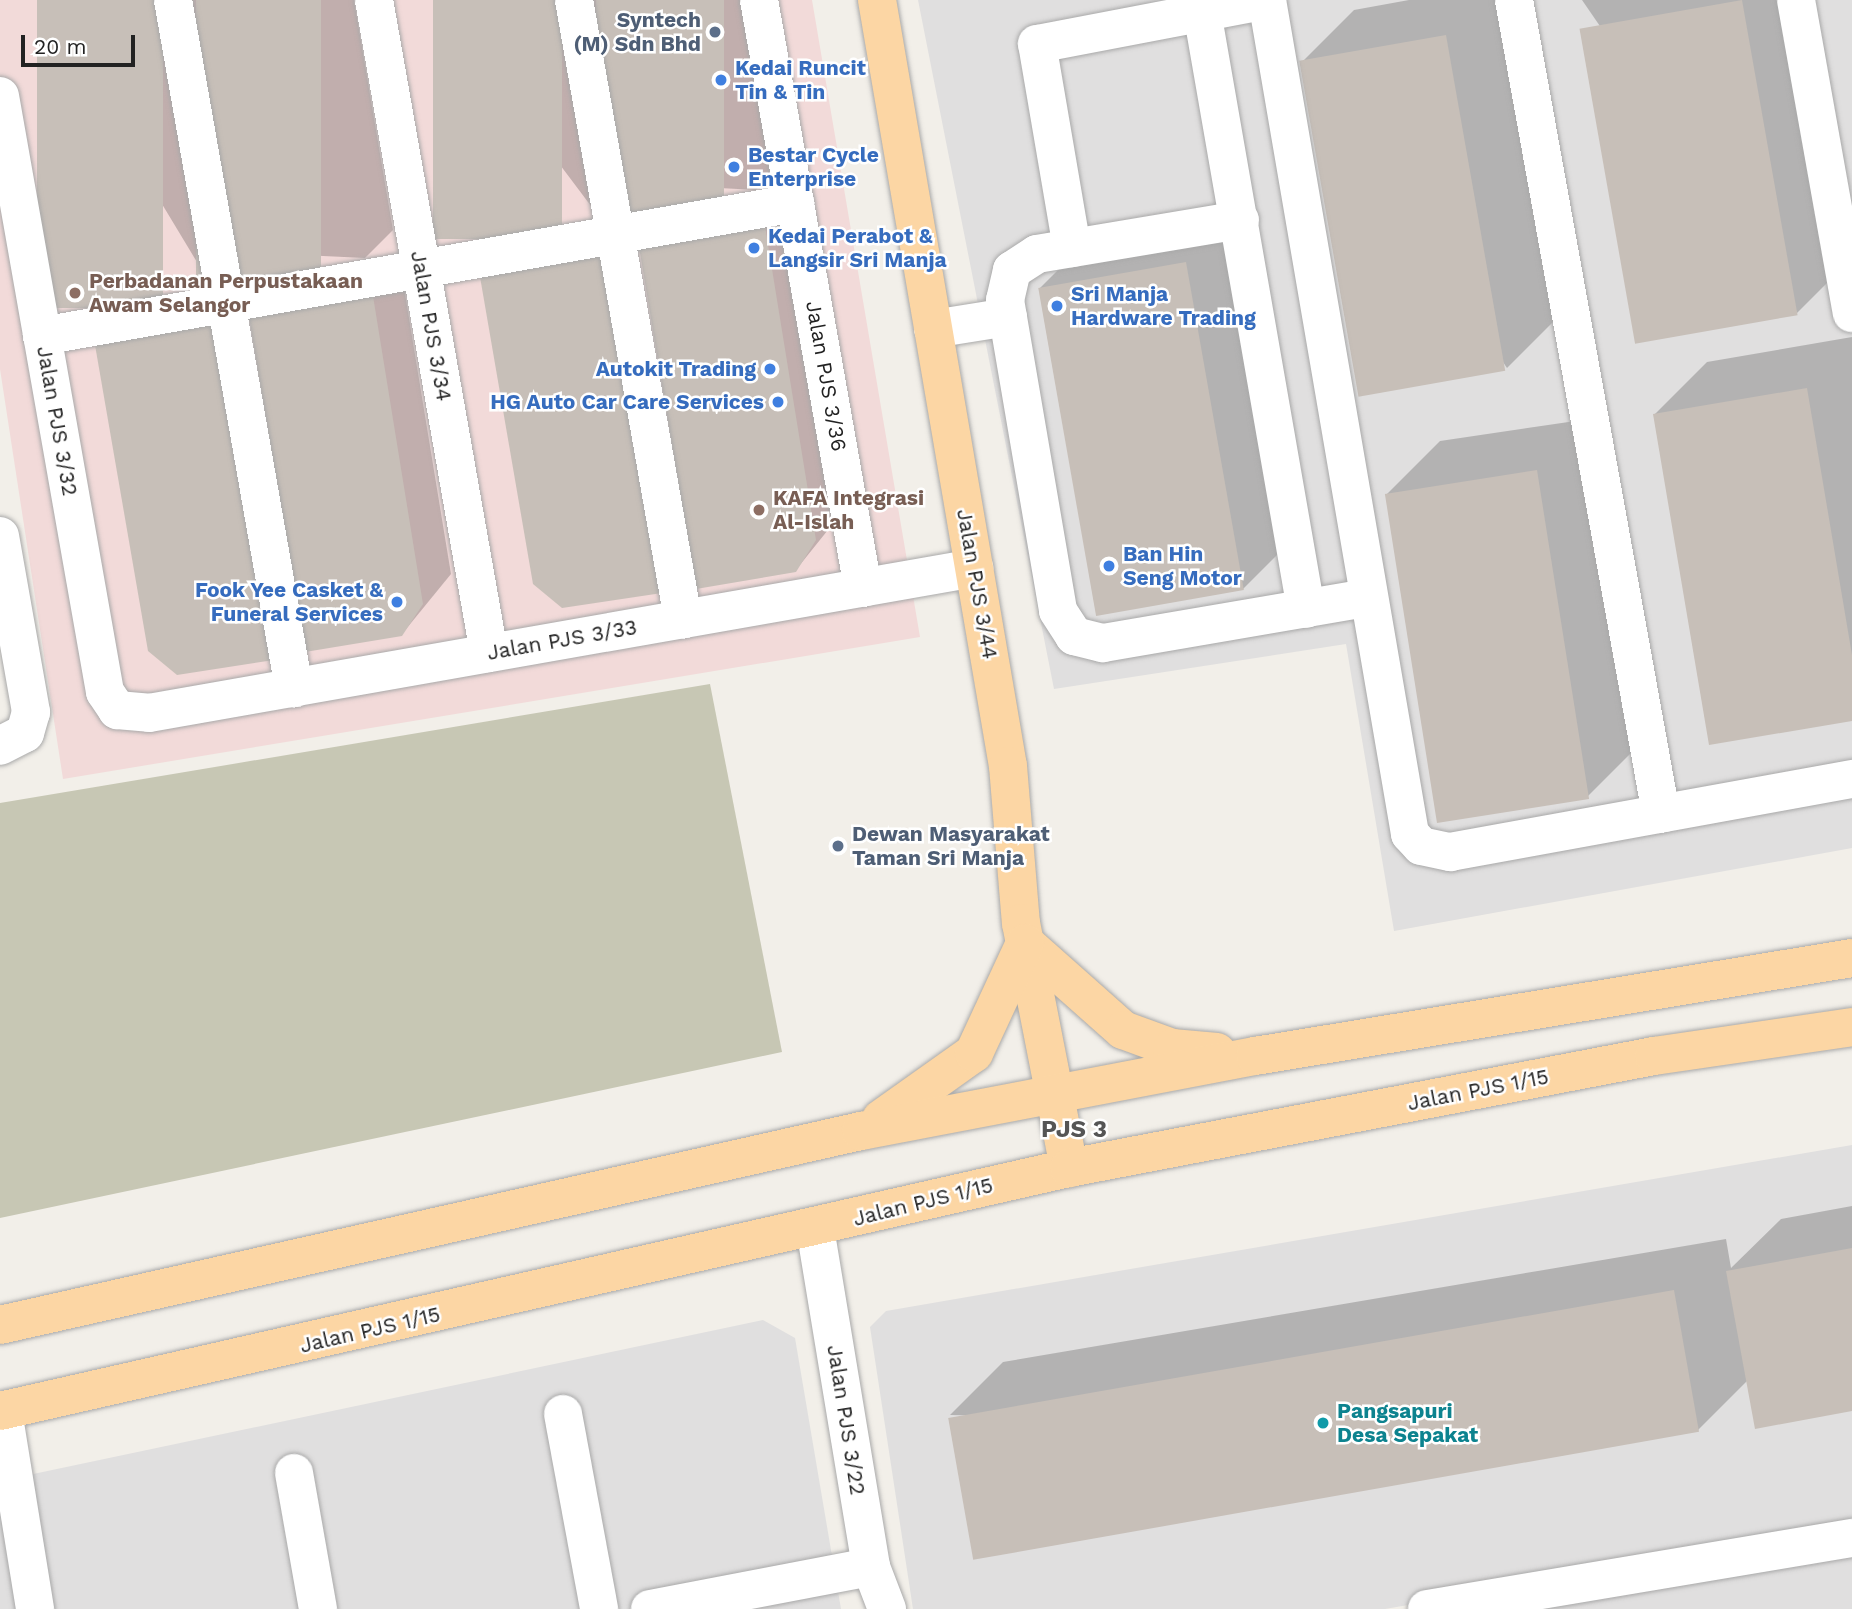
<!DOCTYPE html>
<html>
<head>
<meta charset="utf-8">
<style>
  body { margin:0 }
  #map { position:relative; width:1852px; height:1609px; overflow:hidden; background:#f2efe9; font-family:"Work Sans",sans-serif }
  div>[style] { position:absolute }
  .residential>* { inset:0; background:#e0dfdf }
  .commercial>* { inset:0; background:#f2dad9 }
  .construction>* { inset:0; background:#c7c7b4 }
  .shadow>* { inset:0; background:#0003 }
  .building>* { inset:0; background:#c7bfb8; transform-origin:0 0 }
  .roads { filter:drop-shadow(0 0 2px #a9a9a9) drop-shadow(0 0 2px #a9a9a9) }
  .minor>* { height:38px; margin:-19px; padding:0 19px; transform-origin:19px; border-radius:19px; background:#fff }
  .major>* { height:38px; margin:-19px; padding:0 19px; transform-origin:19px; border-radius:19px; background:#fcd6a4 }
  .dots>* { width:19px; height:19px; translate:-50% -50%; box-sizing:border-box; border:4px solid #fff; border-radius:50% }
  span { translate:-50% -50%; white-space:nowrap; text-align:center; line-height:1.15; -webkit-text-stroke:5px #fff; paint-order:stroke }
  .service-label { font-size:21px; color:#4e5e75; font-weight:700 }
  .right { translate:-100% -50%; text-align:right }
  .left { translate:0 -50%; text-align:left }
  .shop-label { font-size:21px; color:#366cbe; font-weight:700 }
  .education-label { font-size:21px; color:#785e54; font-weight:700 }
  .street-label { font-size:21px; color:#222 }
  .culture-label { font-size:21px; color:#0d838f; font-weight:700 }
  .quarter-label { font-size:24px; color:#555; font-weight:700 }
  .scale { position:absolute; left:21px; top:35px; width:114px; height:32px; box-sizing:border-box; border:4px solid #222; border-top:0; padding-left:9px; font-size:21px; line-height:24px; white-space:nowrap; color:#222; -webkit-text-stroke:5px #fff; paint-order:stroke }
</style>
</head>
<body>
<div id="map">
  <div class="residential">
    <div style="clip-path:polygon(918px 0,1852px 0,1852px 848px,1394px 931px,1346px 644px,1054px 689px)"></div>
    <div style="clip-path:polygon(1852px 1145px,1852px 1528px,1385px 1609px,913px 1609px,870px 1327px,886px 1311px)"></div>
    <div style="clip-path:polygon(763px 1320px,795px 1338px,841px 1609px,0 1609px,0 1481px)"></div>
    <div style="clip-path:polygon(1852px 1536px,1852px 1609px,1431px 1609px)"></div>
  </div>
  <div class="commercial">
    <div style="clip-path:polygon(0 0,812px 0,920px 637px,63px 779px,0 369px)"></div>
  </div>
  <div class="construction">
    <div style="clip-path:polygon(710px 684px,782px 1052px,0 1218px,0 803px)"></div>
  </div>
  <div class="shadow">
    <div style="clip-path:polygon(39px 0,354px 0,393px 230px,365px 258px,239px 252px,209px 282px)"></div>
    <div style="clip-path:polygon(436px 0,757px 0,784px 161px,756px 190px,628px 183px,597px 214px)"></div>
    <div style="clip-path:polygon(1409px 0,1501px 0,1559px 316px,1507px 368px,1301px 63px,1354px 10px)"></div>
    <div style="clip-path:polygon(1582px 0,1803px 0,1849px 261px,1797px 313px)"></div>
    <div style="clip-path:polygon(793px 198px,844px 510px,795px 571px,667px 486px,681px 484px,641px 247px)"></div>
    <div style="clip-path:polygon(1238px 210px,1296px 536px,1243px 589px,1040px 288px,1092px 236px)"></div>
    <div style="clip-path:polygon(401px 269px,451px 574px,402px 634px,290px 553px,251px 317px)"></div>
    <div style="clip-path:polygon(1852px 337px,1852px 719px,1655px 414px,1707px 362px)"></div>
    <div style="clip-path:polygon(1589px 419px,1639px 745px,1586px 798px,1387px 494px,1440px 441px)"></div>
    <div style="clip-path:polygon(1852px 1206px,1852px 1410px,1748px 1380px,1697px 1431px,950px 1415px,1003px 1362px,1726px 1239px,1731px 1268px,1781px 1219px)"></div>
  </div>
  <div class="building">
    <div style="left:37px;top:0;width:126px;height:308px"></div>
    <div style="left:196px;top:0;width:125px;height:284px"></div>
    <div style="left:433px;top:0;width:129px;height:239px"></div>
    <div style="left:596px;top:0;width:128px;height:215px"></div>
    <div style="left:1742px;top:0;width:320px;height:165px;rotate:80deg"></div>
    <div style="left:1446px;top:35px;width:341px;height:149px;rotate:80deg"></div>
    <div style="clip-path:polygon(765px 226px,816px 540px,796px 572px,696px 589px,639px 247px)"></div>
    <div style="clip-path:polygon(605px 250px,662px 593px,562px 608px,533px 584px,479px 271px)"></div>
    <div style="left:1186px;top:262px;width:333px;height:150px;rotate:80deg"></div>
    <div style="clip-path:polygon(373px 296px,423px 604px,402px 636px,305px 652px,249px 317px)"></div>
    <div style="clip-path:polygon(218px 324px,274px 660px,177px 675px,148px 651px,95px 345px)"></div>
    <div style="clip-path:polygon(1807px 388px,1852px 655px,1852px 721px,1709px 745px,1653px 414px)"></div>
    <div style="left:1537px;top:470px;width:333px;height:154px;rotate:81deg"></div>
    <div style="clip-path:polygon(1852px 1248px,1852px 1411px,1755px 1429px,1726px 1271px)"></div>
    <div style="left:1674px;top:1290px;width:144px;height:737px;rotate:80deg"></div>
  </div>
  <div class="roads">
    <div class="minor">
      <div style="left:173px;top:0;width:699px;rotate:80.03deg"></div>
      <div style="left:374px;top:0;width:663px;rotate:80.01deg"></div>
      <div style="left:574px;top:0;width:629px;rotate:80.01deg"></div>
      <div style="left:759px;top:0;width:597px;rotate:79.97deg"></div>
      <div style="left:1200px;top:0;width:618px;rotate:80.13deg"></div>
      <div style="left:1267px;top:0;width:846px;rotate:80.27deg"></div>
      <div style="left:1410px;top:834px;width:16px;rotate:47deg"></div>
      <div style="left:1421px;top:846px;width:30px;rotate:12deg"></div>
      <div style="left:1450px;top:852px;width:409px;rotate:-10.3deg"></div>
      <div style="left:1514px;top:0;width:827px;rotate:79.76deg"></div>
      <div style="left:1796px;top:0;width:318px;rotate:79.9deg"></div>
      <div style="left:0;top:96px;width:605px;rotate:80.01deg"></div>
      <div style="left:105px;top:692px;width:22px;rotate:56deg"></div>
      <div style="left:117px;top:710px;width:32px;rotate:5deg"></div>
      <div style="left:149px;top:713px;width:838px;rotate:-9.97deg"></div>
      <div style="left:1240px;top:220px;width:206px;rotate:170.5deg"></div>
      <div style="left:1037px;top:254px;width:30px;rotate:147deg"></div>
      <div style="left:1012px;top:270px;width:31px;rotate:103deg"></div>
      <div style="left:1005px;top:300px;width:315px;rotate:80.3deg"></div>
      <div style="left:1058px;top:611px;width:30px;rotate:57deg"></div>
      <div style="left:1074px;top:636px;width:30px;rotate:14deg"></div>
      <div style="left:1103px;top:643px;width:268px;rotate:-9.7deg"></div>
      <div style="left:1072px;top:248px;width:207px;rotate:-99.7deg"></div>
      <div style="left:1037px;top:44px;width:234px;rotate:-10.8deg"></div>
      <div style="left:933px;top:329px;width:76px;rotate:-9.1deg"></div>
      <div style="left:42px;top:336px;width:765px;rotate:-10.02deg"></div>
      <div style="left:0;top:536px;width:179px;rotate:80deg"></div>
      <div style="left:31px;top:712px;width:22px;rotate:106deg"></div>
      <div style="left:25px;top:733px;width:28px;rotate:153deg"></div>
      <div style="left:815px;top:1228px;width:344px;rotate:80.6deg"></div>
      <div style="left:871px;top:1567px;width:45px;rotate:69.1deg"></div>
      <div style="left:3px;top:1411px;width:201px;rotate:80.8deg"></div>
      <div style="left:563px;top:1414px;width:198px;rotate:79.5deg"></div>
      <div style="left:294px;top:1473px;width:138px;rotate:80deg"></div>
      <div style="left:650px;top:1609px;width:225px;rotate:-10.8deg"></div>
      <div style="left:1427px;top:1609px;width:431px;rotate:-9.5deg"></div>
    </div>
    <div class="major">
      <div style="left:877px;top:0;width:777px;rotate:80.3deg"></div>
      <div style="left:1008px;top:766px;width:158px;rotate:85.3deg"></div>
      <div style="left:1021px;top:923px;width:250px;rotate:78.9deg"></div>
      <div style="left:1025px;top:943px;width:131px;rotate:41.6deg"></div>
      <div style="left:1123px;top:1030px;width:52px;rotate:20.2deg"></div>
      <div style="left:1172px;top:1048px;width:45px;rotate:5.1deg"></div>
      <div style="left:881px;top:1119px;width:114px;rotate:-35.4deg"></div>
      <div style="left:974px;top:1053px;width:121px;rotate:-65.1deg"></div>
      <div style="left:0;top:1325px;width:883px;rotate:-12.7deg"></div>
      <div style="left:861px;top:1131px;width:401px;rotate:-10.8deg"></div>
      <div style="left:1255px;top:1056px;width:605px;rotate:-9.32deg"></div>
      <div style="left:0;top:1411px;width:1096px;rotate:-12.81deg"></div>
      <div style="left:1069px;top:1168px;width:596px;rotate:-10.84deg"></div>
      <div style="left:1654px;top:1056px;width:200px;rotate:-8.3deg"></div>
    </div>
  </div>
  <div class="dots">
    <div style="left:715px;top:32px;background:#5c6f8a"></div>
    <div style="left:721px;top:80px;background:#3f7fe0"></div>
    <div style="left:734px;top:167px;background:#3f7fe0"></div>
    <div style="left:754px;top:248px;background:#3f7fe0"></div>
    <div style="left:75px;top:293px;background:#8d6e63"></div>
    <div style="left:1057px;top:306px;background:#3f7fe0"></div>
    <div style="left:770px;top:369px;background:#3f7fe0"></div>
    <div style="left:778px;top:402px;background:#3f7fe0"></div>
    <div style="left:759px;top:510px;background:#8d6e63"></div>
    <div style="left:1109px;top:566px;background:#3f7fe0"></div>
    <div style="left:397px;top:602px;background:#3f7fe0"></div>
    <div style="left:838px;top:846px;background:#5c6f8a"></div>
    <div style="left:1323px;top:1423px;background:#0f9aa8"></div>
  </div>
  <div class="service-label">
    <span class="right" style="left:701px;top:32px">Syntech<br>(M) Sdn Bhd</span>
    <span class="left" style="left:852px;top:846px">Dewan Masyarakat<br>Taman Sri Manja</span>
  </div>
  <div class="shop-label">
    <span class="left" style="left:735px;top:80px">Kedai Runcit<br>Tin &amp; Tin</span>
    <span class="left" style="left:748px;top:167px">Bestar Cycle<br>Enterprise</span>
    <span class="left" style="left:768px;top:248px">Kedai Perabot &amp;<br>Langsir Sri Manja</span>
    <span class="left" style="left:1071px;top:306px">Sri Manja<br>Hardware Trading</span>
    <span class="right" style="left:756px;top:369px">Autokit Trading</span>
    <span class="right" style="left:764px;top:402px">HG Auto Car Care Services</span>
    <span class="left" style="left:1123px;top:566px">Ban Hin<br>Seng Motor</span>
    <span class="right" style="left:383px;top:602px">Fook Yee Casket &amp;<br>Funeral Services</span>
  </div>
  <div class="education-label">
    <span class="left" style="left:89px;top:293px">Perbadanan Perpustakaan<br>Awam Selangor</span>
    <span class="left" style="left:773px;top:510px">KAFA Integrasi<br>Al-Islah</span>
  </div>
  <div class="street-label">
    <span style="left:431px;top:326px;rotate:80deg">Jalan PJS 3/34</span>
    <span style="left:826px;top:376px;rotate:80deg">Jalan PJS 3/36</span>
    <span style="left:57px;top:421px;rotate:80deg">Jalan PJS 3/32</span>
    <span style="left:977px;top:584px;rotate:80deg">Jalan PJS 3/44</span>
    <span style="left:562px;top:640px;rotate:-10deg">Jalan PJS 3/33</span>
    <span style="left:1478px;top:1090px;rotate:-11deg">Jalan PJS 1/15</span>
    <span style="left:923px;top:1202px;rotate:-14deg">Jalan PJS 1/15</span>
    <span style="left:370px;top:1330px;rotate:-13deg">Jalan PJS 1/15</span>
    <span style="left:846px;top:1420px;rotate:81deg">Jalan PJS 3/22</span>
  </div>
  <div class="culture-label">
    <span class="left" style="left:1337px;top:1423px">Pangsapuri<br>Desa Sepakat</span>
  </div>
  <div class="quarter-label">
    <span style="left:1074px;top:1130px">PJS 3</span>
  </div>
  <div class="scale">20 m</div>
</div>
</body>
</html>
